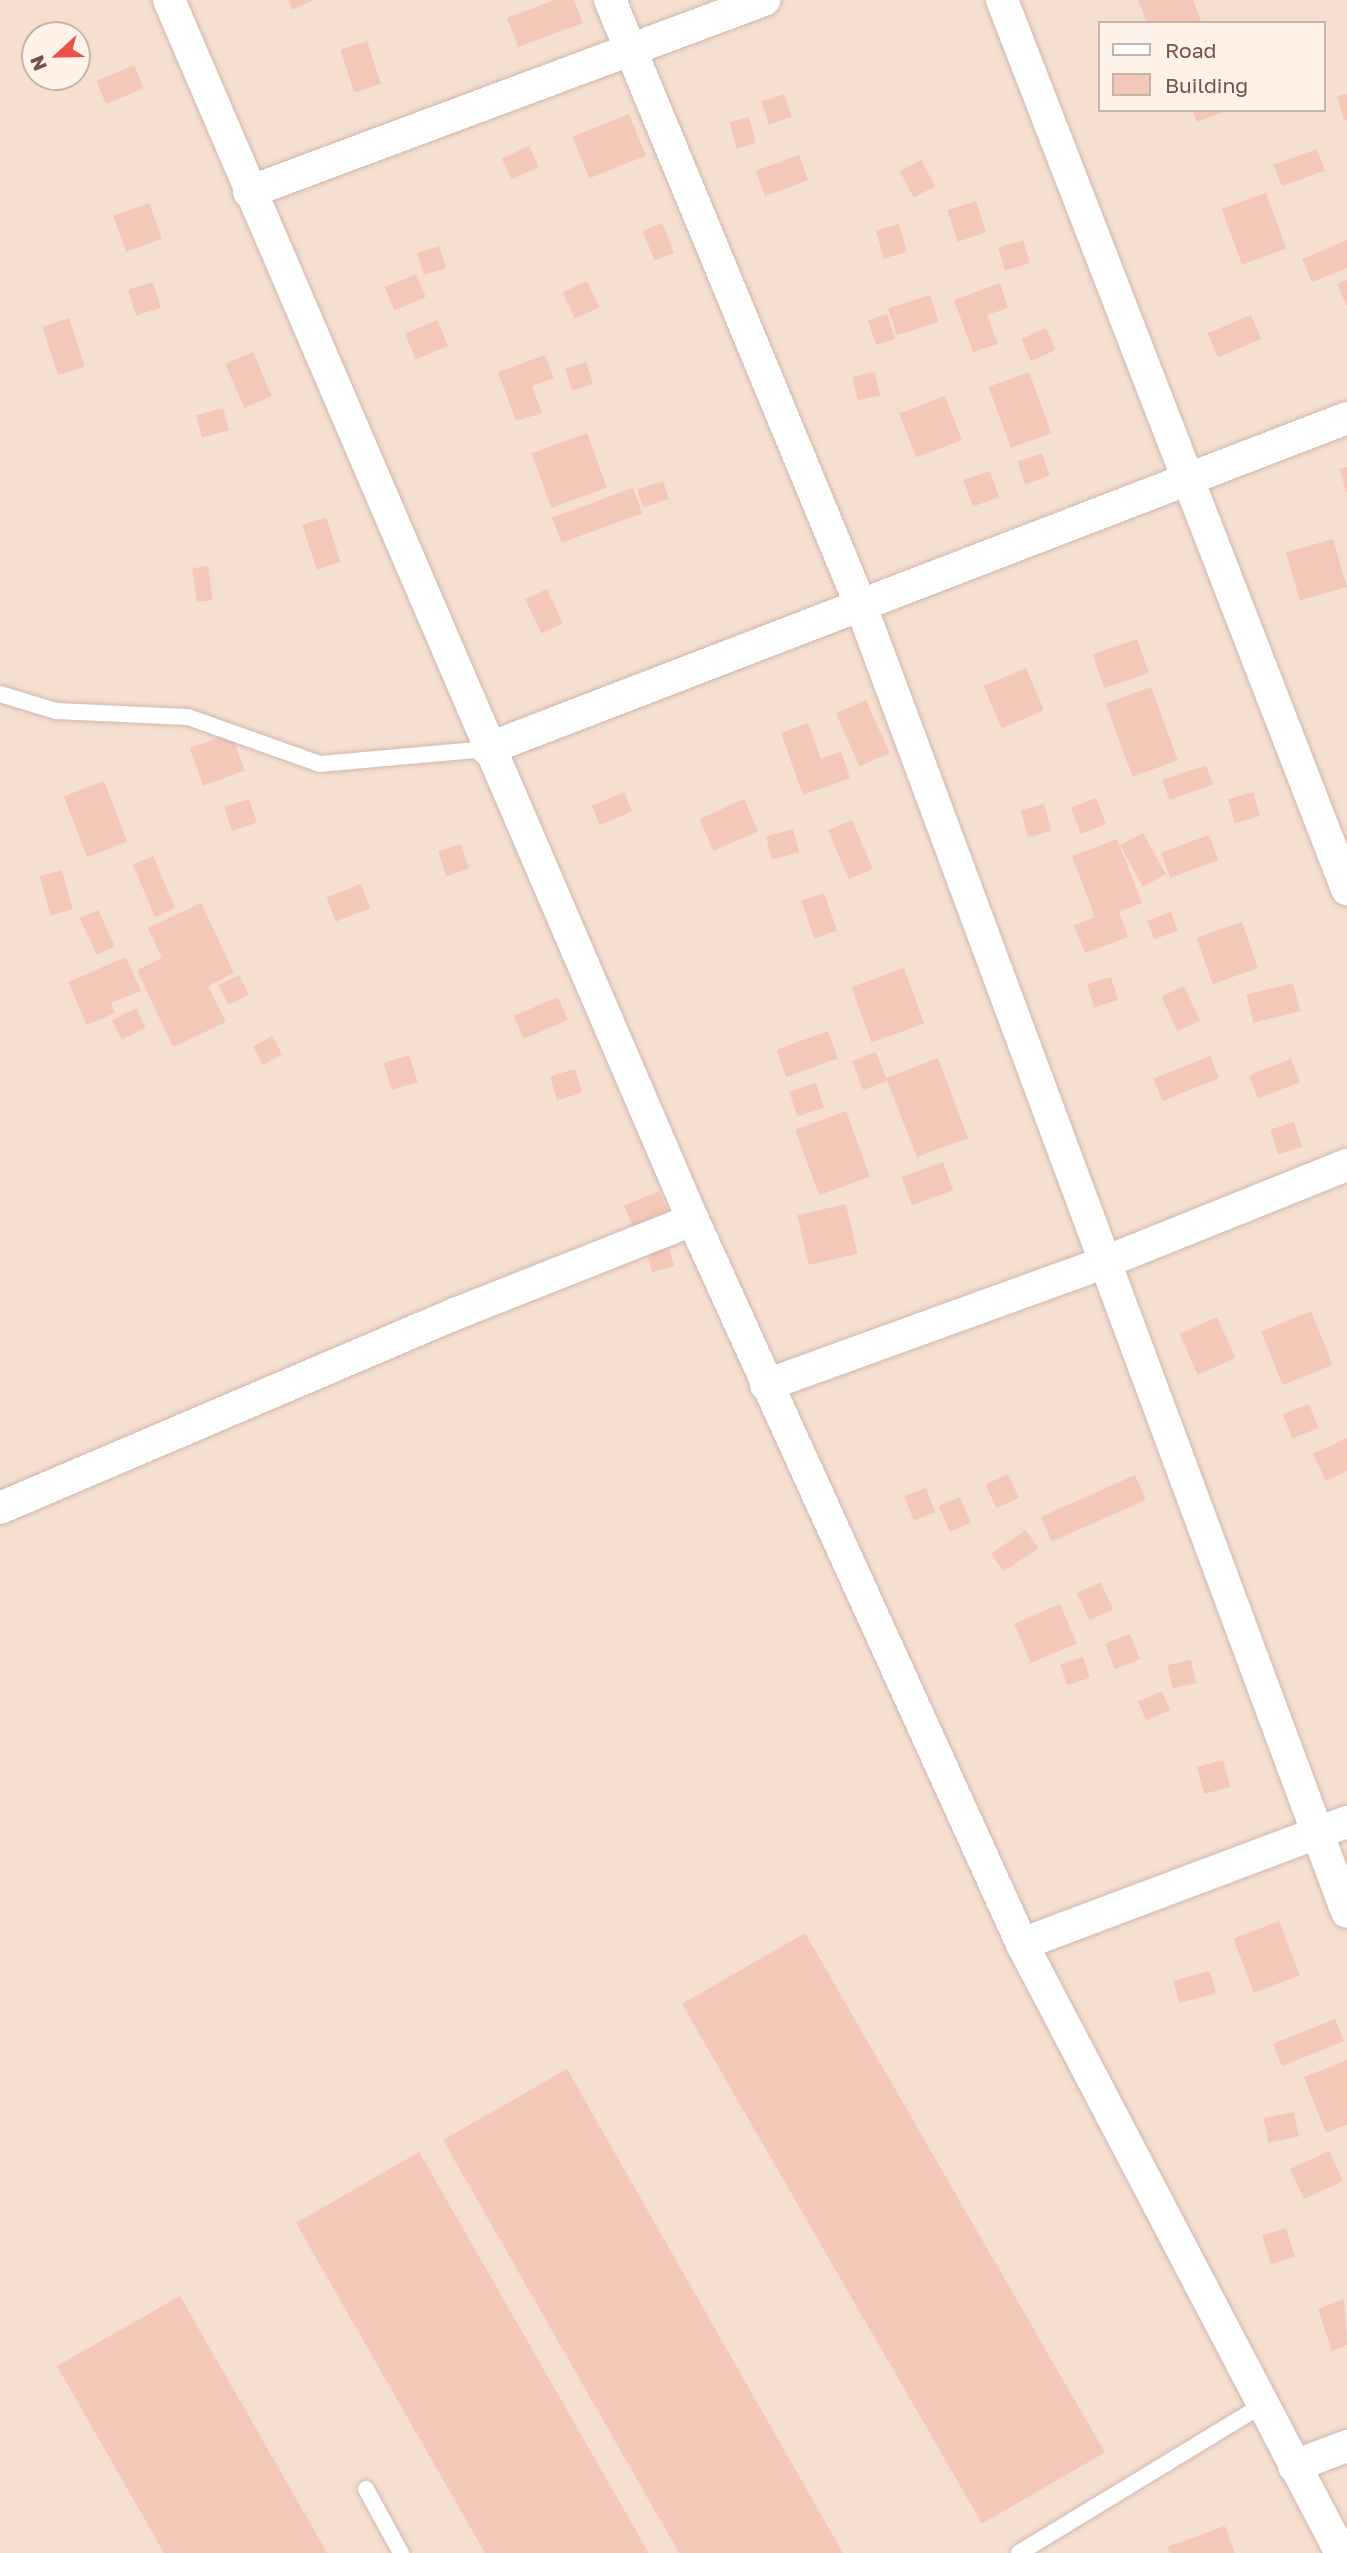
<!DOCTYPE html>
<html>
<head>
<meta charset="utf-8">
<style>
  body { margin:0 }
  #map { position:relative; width:1347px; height:2553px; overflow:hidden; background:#fdefe2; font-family:"Golos Text",sans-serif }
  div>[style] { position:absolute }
  .residential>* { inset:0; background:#f4dfd0 }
  .building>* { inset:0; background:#f3c8b9; transform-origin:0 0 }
  .roads { filter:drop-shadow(0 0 2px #d0b7ac) drop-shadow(0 0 2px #d0b7ac) }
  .lane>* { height:16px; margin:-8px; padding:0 8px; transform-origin:8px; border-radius:8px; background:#fff }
  .street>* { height:32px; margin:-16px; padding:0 16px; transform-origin:16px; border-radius:16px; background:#fff }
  span { translate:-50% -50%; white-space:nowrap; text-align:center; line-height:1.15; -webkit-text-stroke:7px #fff3e9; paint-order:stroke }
  .legend { position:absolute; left:1098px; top:21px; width:228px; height:91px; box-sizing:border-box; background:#fff3e9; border:2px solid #c8b3a9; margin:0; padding:9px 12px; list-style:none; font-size:21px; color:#755248 }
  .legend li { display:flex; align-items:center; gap:14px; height:35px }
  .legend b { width:35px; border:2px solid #c8b3a9 }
  .north { position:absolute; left:21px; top:21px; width:70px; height:70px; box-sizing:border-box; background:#fff3e9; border:2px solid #c8b3a9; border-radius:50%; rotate:248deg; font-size:19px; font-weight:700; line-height:28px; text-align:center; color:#755248 }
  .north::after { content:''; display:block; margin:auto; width:24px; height:32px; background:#ea5244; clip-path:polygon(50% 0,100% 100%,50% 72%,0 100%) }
</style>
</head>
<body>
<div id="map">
  <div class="residential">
    <div style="clip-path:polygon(evenodd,0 0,1347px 0,1347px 2553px,0 2553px,0 0,1100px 23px,1324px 23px,1324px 110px,1100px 110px,1100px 23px,0 0,35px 35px,77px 35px,77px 77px,35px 77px,35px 35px)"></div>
  </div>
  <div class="building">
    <div style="clip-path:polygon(288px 0,314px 0,292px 10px)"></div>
    <div style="clip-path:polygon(554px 0,574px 0,583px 23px,518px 47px,507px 18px)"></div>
    <div style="clip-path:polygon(1138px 0,1193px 0,1202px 23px,1147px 23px)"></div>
    <div style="left:367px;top:41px;width:45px;height:28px;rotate:72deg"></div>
    <div style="left:134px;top:65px;width:25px;height:41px;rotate:67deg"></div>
    <div style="left:784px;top:94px;width:24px;height:24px;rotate:71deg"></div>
    <div style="clip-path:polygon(1347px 94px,1347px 120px,1344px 121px,1337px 96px)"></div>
    <div style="clip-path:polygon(1192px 110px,1226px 110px,1226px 111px,1197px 122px)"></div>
    <div style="left:629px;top:114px;width:45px;height:61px;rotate:68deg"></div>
    <div style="left:749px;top:117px;width:27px;height:20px;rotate:75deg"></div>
    <div style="left:529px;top:146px;width:23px;height:30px;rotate:65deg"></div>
    <div style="left:1317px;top:149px;width:23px;height:46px;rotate:70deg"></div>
    <div style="left:799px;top:155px;width:27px;height:46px;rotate:70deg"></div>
    <div style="left:921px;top:160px;width:30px;height:24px;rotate:62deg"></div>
    <div style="left:1266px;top:193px;width:59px;height:47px;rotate:70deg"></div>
    <div style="left:976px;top:201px;width:33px;height:30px;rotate:72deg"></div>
    <div style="left:149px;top:203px;width:38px;height:38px;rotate:70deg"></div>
    <div style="left:662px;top:223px;width:32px;height:21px;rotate:68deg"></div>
    <div style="left:899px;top:224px;width:29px;height:24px;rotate:74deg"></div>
    <div style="left:1023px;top:240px;width:24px;height:26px;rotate:73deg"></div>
    <div style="clip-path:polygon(1347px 240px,1347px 268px,1312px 282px,1302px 259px)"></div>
    <div style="left:439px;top:246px;width:23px;height:23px;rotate:72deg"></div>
    <div style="left:416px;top:274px;width:25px;height:34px;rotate:67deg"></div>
    <div style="clip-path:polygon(1347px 280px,1347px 307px,1337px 284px)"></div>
    <div style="left:587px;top:281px;width:29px;height:27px;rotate:65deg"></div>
    <div style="left:153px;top:282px;width:27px;height:26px;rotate:73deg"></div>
    <div style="clip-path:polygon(1000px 283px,1008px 308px,987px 315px,998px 344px,973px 352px,954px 300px)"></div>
    <div style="left:930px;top:295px;width:28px;height:44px;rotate:72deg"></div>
    <div style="left:887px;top:314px;width:26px;height:20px;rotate:72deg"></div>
    <div style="left:1251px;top:315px;width:26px;height:47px;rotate:67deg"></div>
    <div style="left:69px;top:318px;width:51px;height:28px;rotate:72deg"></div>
    <div style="left:437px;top:320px;width:28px;height:35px;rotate:67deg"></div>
    <div style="left:1046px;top:328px;width:24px;height:27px;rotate:66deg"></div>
    <div style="left:253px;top:352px;width:48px;height:30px;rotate:67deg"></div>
    <div style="clip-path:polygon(545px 355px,554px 378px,532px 386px,542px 413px,516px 421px,498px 372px)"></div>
    <div style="left:586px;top:362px;width:23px;height:22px;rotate:72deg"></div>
    <div style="left:875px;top:372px;width:24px;height:23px;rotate:78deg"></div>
    <div style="left:1029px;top:372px;width:65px;height:43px;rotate:70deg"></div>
    <div style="left:945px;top:396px;width:47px;height:49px;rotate:69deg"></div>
    <div style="left:223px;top:408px;width:23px;height:28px;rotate:75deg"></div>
    <div style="left:587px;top:433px;width:58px;height:59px;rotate:70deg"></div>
    <div style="left:1042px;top:453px;width:24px;height:26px;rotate:71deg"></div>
    <div style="clip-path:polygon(1347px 467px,1347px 492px,1346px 492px,1340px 469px)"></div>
    <div style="left:990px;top:471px;width:28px;height:28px;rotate:71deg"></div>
    <div style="left:663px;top:481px;width:19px;height:27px;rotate:72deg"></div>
    <div style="left:633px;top:488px;width:27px;height:86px;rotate:70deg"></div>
    <div style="left:326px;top:517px;width:47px;height:25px;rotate:72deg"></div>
    <div style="left:1333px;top:539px;width:50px;height:49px;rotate:74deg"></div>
    <div style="left:208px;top:566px;width:34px;height:16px;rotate:82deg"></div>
    <div style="left:547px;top:589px;width:38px;height:24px;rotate:65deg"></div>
    <div style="left:1137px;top:639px;width:36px;height:47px;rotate:71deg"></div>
    <div style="left:1026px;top:668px;width:46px;height:46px;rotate:67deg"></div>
    <div style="left:1151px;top:687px;width:78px;height:48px;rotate:70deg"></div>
    <div style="left:866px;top:700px;width:58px;height:33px;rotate:66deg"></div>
    <div style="clip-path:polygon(808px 723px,821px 759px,841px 751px,850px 778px,803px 795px,781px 733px)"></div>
    <div style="left:231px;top:733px;width:40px;height:44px;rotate:70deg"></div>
    <div style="left:1206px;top:765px;width:21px;height:46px;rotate:71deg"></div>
    <div style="left:104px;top:781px;width:65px;height:43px;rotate:69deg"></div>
    <div style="left:624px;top:792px;width:21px;height:35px;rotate:67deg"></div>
    <div style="left:1253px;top:792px;width:25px;height:26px;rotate:74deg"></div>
    <div style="left:1096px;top:798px;width:28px;height:27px;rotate:69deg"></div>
    <div style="left:249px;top:799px;width:25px;height:26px;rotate:72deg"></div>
    <div style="left:744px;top:799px;width:35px;height:49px;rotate:66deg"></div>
    <div style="left:1044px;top:804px;width:28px;height:24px;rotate:75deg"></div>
    <div style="left:852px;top:820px;width:53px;height:26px;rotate:67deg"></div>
    <div style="left:793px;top:829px;width:24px;height:28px;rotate:75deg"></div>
    <div style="left:1143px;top:833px;width:47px;height:26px;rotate:61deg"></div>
    <div style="left:1209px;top:835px;width:27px;height:51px;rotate:70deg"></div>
    <div style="clip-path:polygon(1117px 839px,1142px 903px,1119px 912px,1128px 937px,1085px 953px,1074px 925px,1095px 917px,1072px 856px)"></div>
    <div style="left:461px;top:844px;width:26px;height:24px;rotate:72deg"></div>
    <div style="left:153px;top:856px;width:57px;height:22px;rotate:67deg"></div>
    <div style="left:62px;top:870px;width:41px;height:23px;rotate:75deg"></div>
    <div style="left:361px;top:884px;width:26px;height:37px;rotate:69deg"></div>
    <div style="left:824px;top:893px;width:40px;height:24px;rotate:71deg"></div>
    <div style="clip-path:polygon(201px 903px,234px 973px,208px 986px,226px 1022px,173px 1047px,137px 970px,162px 958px,148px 928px)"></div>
    <div style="left:98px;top:910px;width:40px;height:20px;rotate:65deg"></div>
    <div style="left:1171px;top:912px;width:20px;height:25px;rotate:70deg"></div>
    <div style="left:1242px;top:922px;width:49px;height:48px;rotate:71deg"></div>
    <div style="clip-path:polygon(126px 957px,141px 991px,111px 1003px,115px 1013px,87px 1025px,68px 982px)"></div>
    <div style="left:904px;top:968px;width:59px;height:56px;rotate:70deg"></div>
    <div style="left:239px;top:975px;width:22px;height:23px;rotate:63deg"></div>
    <div style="left:1111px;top:977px;width:24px;height:25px;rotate:73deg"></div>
    <div style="left:1293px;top:983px;width:29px;height:48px;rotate:76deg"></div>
    <div style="left:1184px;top:986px;width:38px;height:25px;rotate:65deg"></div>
    <div style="left:558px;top:997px;width:25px;height:48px;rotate:67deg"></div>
    <div style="left:136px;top:1008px;width:22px;height:27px;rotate:63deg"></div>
    <div style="left:828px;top:1031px;width:29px;height:55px;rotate:70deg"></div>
    <div style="left:272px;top:1036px;width:21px;height:22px;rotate:61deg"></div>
    <div style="clip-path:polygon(876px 1052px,886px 1078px,938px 1058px,968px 1138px,917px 1157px,887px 1081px,863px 1090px,852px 1061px)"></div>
    <div style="left:409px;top:1055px;width:28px;height:27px;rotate:72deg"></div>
    <div style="left:1210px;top:1056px;width:24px;height:61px;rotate:68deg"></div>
    <div style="left:1291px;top:1059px;width:25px;height:45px;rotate:69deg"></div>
    <div style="left:575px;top:1069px;width:25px;height:26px;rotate:74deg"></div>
    <div style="left:816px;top:1083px;width:26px;height:28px;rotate:72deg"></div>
    <div style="left:846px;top:1111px;width:70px;height:54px;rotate:70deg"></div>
    <div style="left:1294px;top:1122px;width:26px;height:25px;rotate:72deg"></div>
    <div style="left:943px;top:1162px;width:30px;height:44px;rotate:70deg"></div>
    <div style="left:659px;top:1191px;width:25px;height:38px;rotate:67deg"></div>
    <div style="left:846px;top:1204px;width:51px;height:50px;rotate:77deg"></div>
    <div style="left:667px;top:1241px;width:26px;height:23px;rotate:74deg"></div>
    <div style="left:1311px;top:1311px;width:58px;height:54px;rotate:68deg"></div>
    <div style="left:1217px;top:1317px;width:45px;height:41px;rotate:66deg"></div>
    <div style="left:1309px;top:1404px;width:26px;height:28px;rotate:69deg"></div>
    <div style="clip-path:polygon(1347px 1438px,1347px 1471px,1326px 1481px,1313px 1454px)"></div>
    <div style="left:1008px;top:1474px;width:26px;height:25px;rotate:65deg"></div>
    <div style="left:1135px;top:1475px;width:27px;height:103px;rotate:66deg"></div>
    <div style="left:926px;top:1488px;width:26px;height:23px;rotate:69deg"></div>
    <div style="left:960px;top:1497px;width:28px;height:23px;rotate:67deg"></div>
    <div style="left:1026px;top:1530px;width:22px;height:42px;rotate:56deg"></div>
    <div style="left:1100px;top:1582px;width:30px;height:26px;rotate:64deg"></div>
    <div style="left:1060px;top:1604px;width:43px;height:50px;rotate:67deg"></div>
    <div style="left:1130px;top:1634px;width:27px;height:27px;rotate:68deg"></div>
    <div style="left:1083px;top:1657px;width:22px;height:24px;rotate:72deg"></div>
    <div style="left:1191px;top:1660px;width:24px;height:24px;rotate:78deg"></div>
    <div style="left:1162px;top:1691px;width:21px;height:26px;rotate:67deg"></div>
    <div style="left:1223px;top:1760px;width:28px;height:27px;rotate:75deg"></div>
    <div style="left:1279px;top:1921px;width:58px;height:49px;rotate:69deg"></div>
    <div style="left:805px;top:1933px;width:600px;height:142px;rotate:60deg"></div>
    <div style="left:1210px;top:1971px;width:23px;height:38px;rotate:75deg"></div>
    <div style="left:1335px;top:2019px;width:24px;height:67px;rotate:68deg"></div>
    <div style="clip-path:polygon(1347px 2060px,1347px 2125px,1326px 2133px,1304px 2077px)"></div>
    <div style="clip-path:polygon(567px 2069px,843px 2553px,679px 2553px,443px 2140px)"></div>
    <div style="left:1294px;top:2112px;width:25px;height:31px;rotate:79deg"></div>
    <div style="left:1329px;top:2151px;width:33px;height:43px;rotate:65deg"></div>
    <div style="clip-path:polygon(419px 2152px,649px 2553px,485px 2553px,296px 2223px)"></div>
    <div style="left:1286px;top:2228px;width:30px;height:25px;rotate:73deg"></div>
    <div style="clip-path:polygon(180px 2296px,327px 2553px,164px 2553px,57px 2366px)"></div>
    <div style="clip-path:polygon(1344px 2299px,1347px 2345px,1332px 2351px,1318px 2309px)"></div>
    <div style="clip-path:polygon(1225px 2526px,1235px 2553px,1170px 2553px,1167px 2547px)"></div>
  </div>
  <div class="roads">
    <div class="lane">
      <div style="left:0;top:694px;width:59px;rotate:16.9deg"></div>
      <div style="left:56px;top:711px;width:132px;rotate:2.6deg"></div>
      <div style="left:188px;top:717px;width:140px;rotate:19.6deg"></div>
      <div style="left:320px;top:764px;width:168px;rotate:-5.1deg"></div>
      <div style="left:366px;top:2489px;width:73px;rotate:61.3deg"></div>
      <div style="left:1019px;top:2553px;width:285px;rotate:-31.3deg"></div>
    </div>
    <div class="street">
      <div style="left:169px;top:0;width:1328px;rotate:66.76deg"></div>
      <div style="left:693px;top:1220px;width:795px;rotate:65.56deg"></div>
      <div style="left:1022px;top:1944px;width:687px;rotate:62.35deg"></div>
      <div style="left:610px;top:0;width:656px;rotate:67.5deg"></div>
      <div style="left:861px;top:606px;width:1393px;rotate:69.59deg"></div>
      <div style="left:1002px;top:0;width:954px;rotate:68.79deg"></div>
      <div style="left:249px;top:192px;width:550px;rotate:-20.45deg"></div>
      <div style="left:487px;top:749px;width:921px;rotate:-21.05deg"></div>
      <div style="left:766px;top:1385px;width:358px;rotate:-19.9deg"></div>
      <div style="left:1103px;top:1263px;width:263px;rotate:-21.9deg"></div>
      <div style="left:0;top:1508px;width:495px;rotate:-23.1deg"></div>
      <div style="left:455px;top:1314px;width:256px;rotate:-21.6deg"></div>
      <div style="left:1022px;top:1944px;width:347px;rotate:-20.6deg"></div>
      <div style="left:1294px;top:2466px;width:57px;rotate:-20.7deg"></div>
    </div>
  </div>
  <ul class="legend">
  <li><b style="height:9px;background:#fff"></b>Road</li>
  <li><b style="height:19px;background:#f3c8b9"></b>Building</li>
  </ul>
  <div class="north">N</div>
</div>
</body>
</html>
